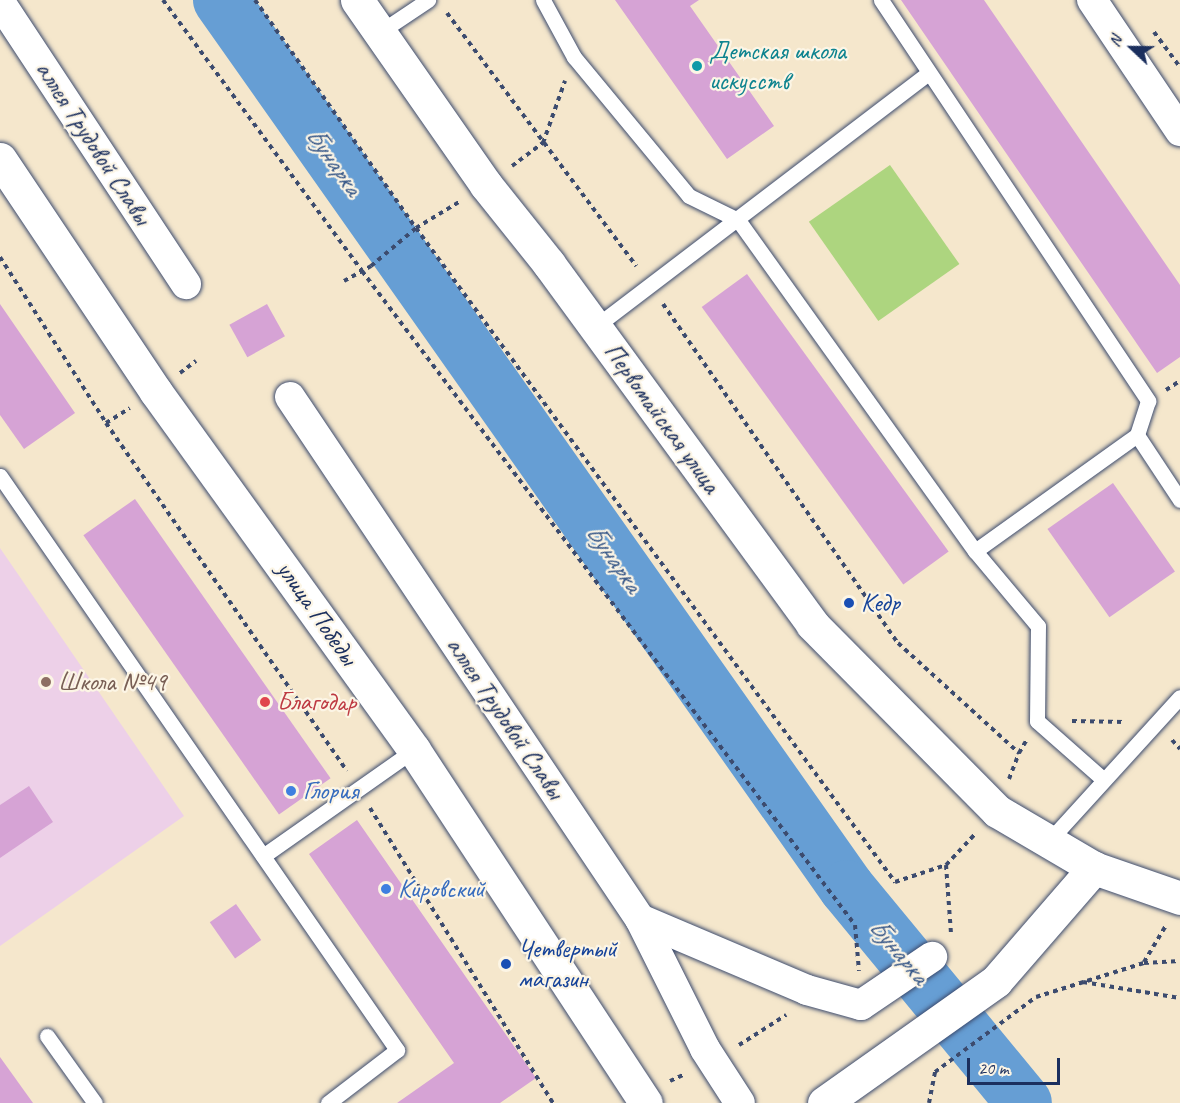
<!DOCTYPE html>
<html>
<head>
<meta charset="utf-8">
<style>
  body { margin:0 }
  #map { position:relative; width:1180px; height:1103px; overflow:hidden; background:#f5e7cc; font-family:Caveat,sans-serif }
  div>[style] { position:absolute }
  .built>* { inset:0; background:#edd0e8 }
  .green>* { inset:0; background:#add57f; transform-origin:0 0 }
  .river>* { height:56px; margin:-28px; padding:0 28px; transform-origin:28px; border-radius:28px; background:#669ed4 }
  .building>* { inset:0; background:#d6a3d5; transform-origin:0 0 }
  .path>* { height:4px; margin-top:-2px; transform-origin:0; background:repeating-linear-gradient(90deg,#3c4b6e 0 4.5px,transparent 0 9px) }
  .roads { filter:drop-shadow(0 0 2px #3c4b6e) drop-shadow(0 0 2px #3c4b6e) }
  .lane>* { height:15px; margin:-7.5px; padding:0 7.5px; transform-origin:7.5px; border-radius:7.5px; background:#fff }
  .street>* { height:30px; margin:-15px; padding:0 15px; transform-origin:15px; border-radius:15px; background:#fff }
  .secondary>* { height:33px; margin:-16.5px; padding:0 16.5px; transform-origin:16.5px; border-radius:16.5px; background:#fff }
  .dots>* { width:16px; height:16px; translate:-50% -50%; box-sizing:border-box; border:3px solid #fcf5e5; border-radius:50% }
  span { translate:-50% -50%; white-space:nowrap; text-align:center; line-height:1.15; -webkit-text-stroke:4.5px #fcf5e5; paint-order:stroke }
  .culture-label { font-size:26px; color:#0d838f }
  .left { translate:0 -50%; text-align:left }
  .street-label { font-size:26px; color:#1b2f5e }
  .transit-label { font-size:26px; color:#164399 }
  .education-label { font-size:26px; color:#785e54 }
  .health-label { font-size:26px; color:#be3a42 }
  .shop-label { font-size:26px; color:#366cbe }
  .water-label { font-size:27px; color:#355687; font-style:italic }
  .north { position:absolute; left:1102px; top:18px; width:60px; height:60px; -webkit-text-stroke:4px #fcf5e5; paint-order:stroke; rotate:292deg; font-size:16px; font-weight:700; line-height:24px; text-align:center; color:#1b2f5e }
  .north::after { content:''; display:block; margin:auto; width:21px; height:27px; background:#1b2f5e; clip-path:polygon(50% 0,100% 100%,50% 72%,0 100%) }
  .scale { position:absolute; left:967px; top:1058px; width:93px; height:27px; box-sizing:border-box; border:3px solid #1b2f5e; border-top:0; padding-left:8px; font-size:18px; line-height:21px; white-space:nowrap; color:#1b2f5e; -webkit-text-stroke:4px #fcf5e5; paint-order:stroke }
</style>
</head>
<body>
<div id="map">
  <div class="built">
    <div style="clip-path:polygon(0 548px,184px 816px,0 946px)"></div>
  </div>
  <div class="green">
    <div style="left:890px;top:165px;width:121px;height:99px;rotate:55deg"></div>
  </div>
  <div class="river">
    <div style="left:221px;top:0;width:1086px;rotate:54.82deg"></div>
    <div style="left:847px;top:888px;width:278px;rotate:50.5deg"></div>
  </div>
  <div class="building">
    <div style="clip-path:polygon(615px 0,699px 0,690px 6px,774px 126px,727px 159px)"></div>
    <div style="clip-path:polygon(901px 0,984px 0,1180px 285px,1180px 357px,1157px 373px)"></div>
    <div style="left:747px;top:274px;width:343px;height:56px;rotate:54deg"></div>
    <div style="clip-path:polygon(0 304px,75px 413px,24px 449px,0 415px)"></div>
    <div style="left:267px;top:304px;width:37px;height:43px;rotate:61deg"></div>
    <div style="left:1113px;top:483px;width:108px;height:80px;rotate:55deg"></div>
    <div style="left:135px;top:499px;width:341px;height:63px;rotate:55deg"></div>
    <div style="clip-path:polygon(29px 786px,53px 822px,0 858px,0 805px)"></div>
    <div style="clip-path:polygon(357px 820px,536px 1078px,500px 1103px,397px 1103px,454px 1063px,309px 854px)"></div>
    <div style="left:236px;top:904px;width:44px;height:32px;rotate:55deg"></div>
    <div style="clip-path:polygon(0 1057px,33px 1103px,0 1103px)"></div>
  </div>
  <div class="path">
    <div style="left:163px;top:0;width:336px;rotate:53.7deg"></div>
    <div style="left:362px;top:271px;width:819px;rotate:52.99deg"></div>
    <div style="left:855px;top:925px;width:46px;rotate:85deg"></div>
    <div style="left:255px;top:0;width:279px;rotate:54.8deg"></div>
    <div style="left:416px;top:228px;width:811px;rotate:53.78deg"></div>
    <div style="left:895px;top:882px;width:54px;rotate:-18.4deg"></div>
    <div style="left:946px;top:865px;width:68px;rotate:85.8deg"></div>
    <div style="left:447px;top:13px;width:316px;rotate:53.2deg"></div>
    <div style="left:1154px;top:32px;width:44px;rotate:53.4deg"></div>
    <div style="left:512px;top:166px;width:39px;rotate:-37deg"></div>
    <div style="left:543px;top:143px;width:66px;rotate:-70.5deg"></div>
    <div style="left:0;top:257px;width:197px;rotate:57.4deg"></div>
    <div style="left:106px;top:423px;width:423px;rotate:55.3deg"></div>
    <div style="left:344px;top:281px;width:31px;rotate:-29deg"></div>
    <div style="left:371px;top:266px;width:59px;rotate:-40.2deg"></div>
    <div style="left:416px;top:228px;width:50px;rotate:-31.2deg"></div>
    <div style="left:663px;top:304px;width:412px;rotate:55.3deg"></div>
    <div style="left:898px;top:643px;width:164px;rotate:42.3deg"></div>
    <div style="left:1019px;top:753px;width:14px;rotate:-60deg"></div>
    <div style="left:180px;top:373px;width:20px;rotate:-37deg"></div>
    <div style="left:1166px;top:390px;width:17px;rotate:-33deg"></div>
    <div style="left:106px;top:423px;width:28px;rotate:-32deg"></div>
    <div style="left:1072px;top:721px;width:53px;rotate:1.1deg"></div>
    <div style="left:1172px;top:740px;width:12px;rotate:48deg"></div>
    <div style="left:1009px;top:779px;width:28px;rotate:-69deg"></div>
    <div style="left:370px;top:808px;width:347px;rotate:58.2deg"></div>
    <div style="left:946px;top:865px;width:44px;rotate:-46.8deg"></div>
    <div style="left:1144px;top:962px;width:41px;rotate:-59deg"></div>
    <div style="left:1083px;top:982px;width:98px;rotate:9.4deg"></div>
    <div style="left:739px;top:1045px;width:56px;rotate:-32.6deg"></div>
    <div style="left:670px;top:1081px;width:17px;rotate:-25deg"></div>
    <div style="left:929px;top:1103px;width:32px;rotate:-79deg"></div>
    <div style="left:935px;top:1072px;width:126px;rotate:-36.6deg"></div>
    <div style="left:1036px;top:997px;width:113px;rotate:-17.5deg"></div>
    <div style="left:1144px;top:963px;width:36px;rotate:-3deg"></div>
  </div>
  <div class="roads">
    <div class="lane">
      <div style="left:543px;top:0;width:65px;rotate:61.5deg"></div>
      <div style="left:574px;top:57px;width:180px;rotate:50.4deg"></div>
      <div style="left:689px;top:196px;width:55px;rotate:26.1deg"></div>
      <div style="left:738px;top:220px;width:407px;rotate:54.4deg"></div>
      <div style="left:975px;top:551px;width:98px;rotate:50deg"></div>
      <div style="left:1038px;top:626px;width:95px;rotate:90.6deg"></div>
      <div style="left:1037px;top:721px;width:89px;rotate:41.4deg"></div>
      <div style="left:881px;top:0;width:482px;rotate:56.3deg"></div>
      <div style="left:1148px;top:401px;width:36px;rotate:108deg"></div>
      <div style="left:1137px;top:435px;width:199px;rotate:144.4deg"></div>
      <div style="left:380px;top:32px;width:58px;rotate:-33.7deg"></div>
      <div style="left:595px;top:327px;width:419px;rotate:-37.3deg"></div>
      <div style="left:1137px;top:435px;width:78px;rotate:56.5deg"></div>
      <div style="left:0;top:476px;width:698px;rotate:55.33deg"></div>
      <div style="left:397px;top:1050px;width:87px;rotate:142.5deg"></div>
      <div style="left:1047px;top:843px;width:197px;rotate:-47.7deg"></div>
      <div style="left:263px;top:856px;width:184px;rotate:-35.1deg"></div>
      <div style="left:47px;top:1036px;width:82px;rotate:54.4deg"></div>
    </div>
    <div class="street">
      <div style="left:1092px;top:0;width:158px;rotate:56.1deg"></div>
      <div style="left:0;top:2px;width:338px;rotate:56.6deg"></div>
      <div style="left:290px;top:397px;width:628px;rotate:56.16deg"></div>
      <div style="left:640px;top:919px;width:145px;rotate:63.4deg"></div>
      <div style="left:705px;top:1049px;width:64px;rotate:57.1deg"></div>
      <div style="left:640px;top:919px;width:181px;rotate:23deg"></div>
      <div style="left:807px;top:990px;width:56px;rotate:15.5deg"></div>
      <div style="left:861px;top:1005px;width:86px;rotate:-34.1deg"></div>
    </div>
    <div class="secondary">
      <div style="left:357px;top:0;width:226px;rotate:55.1deg"></div>
      <div style="left:486px;top:185px;width:101px;rotate:51.4deg"></div>
      <div style="left:549px;top:264px;width:446px;rotate:53.8deg"></div>
      <div style="left:812px;top:624px;width:263px;rotate:45.3deg"></div>
      <div style="left:997px;top:811px;width:113px;rotate:30.4deg"></div>
      <div style="left:1094px;top:868px;width:91px;rotate:19.2deg"></div>
      <div style="left:0;top:159px;width:280px;rotate:56.2deg"></div>
      <div style="left:156px;top:392px;width:441px;rotate:54.2deg"></div>
      <div style="left:414px;top:750px;width:422px;rotate:56.7deg"></div>
      <div style="left:824px;top:1103px;width:211px;rotate:-35.3deg"></div>
      <div style="left:996px;top:981px;width:150px;rotate:-49.1deg"></div>
    </div>
  </div>
  <div class="dots">
    <div style="left:697px;top:66px;background:#0f9aa8"></div>
    <div style="left:849px;top:603px;background:#1a4fb4"></div>
    <div style="left:46px;top:682px;background:#8d6e63"></div>
    <div style="left:265px;top:702px;background:#e0444e"></div>
    <div style="left:291px;top:791px;background:#3f7fe0"></div>
    <div style="left:386px;top:889px;background:#3f7fe0"></div>
    <div style="left:506px;top:964px;background:#1a4fb4"></div>
  </div>
  <div class="culture-label">
    <span class="left" style="left:709px;top:66px">Детская школа<br>искусств</span>
  </div>
  <div class="street-label">
    <span style="left:93px;top:143px;rotate:57deg">аллея Трудовой Славы</span>
    <span style="left:662px;top:418px;rotate:54deg">Первомайская улица</span>
    <span style="left:317px;top:613px;rotate:55deg">улица Победы</span>
    <span style="left:505px;top:718px;rotate:56deg">аллея Трудовой Славы</span>
  </div>
  <div class="transit-label">
    <span class="left" style="left:861px;top:603px">Кедр</span>
    <span class="left" style="left:518px;top:964px">Четвертый<br>магазин</span>
  </div>
  <div class="education-label">
    <span class="left" style="left:58px;top:682px">Школа №49</span>
  </div>
  <div class="health-label">
    <span class="left" style="left:277px;top:702px">Благодар</span>
  </div>
  <div class="shop-label">
    <span class="left" style="left:303px;top:791px">Глория</span>
    <span class="left" style="left:398px;top:889px">Кировский</span>
  </div>
  <div class="water-label">
    <span style="left:334px;top:161px;rotate:55deg">Бунарка</span>
    <span style="left:614px;top:558px;rotate:55deg">Бунарка</span>
    <span style="left:899px;top:951px;rotate:50deg">Бунарка</span>
  </div>
  <div class="north">N</div>
  <div class="scale">20 m</div>
</div>
</body>
</html>
